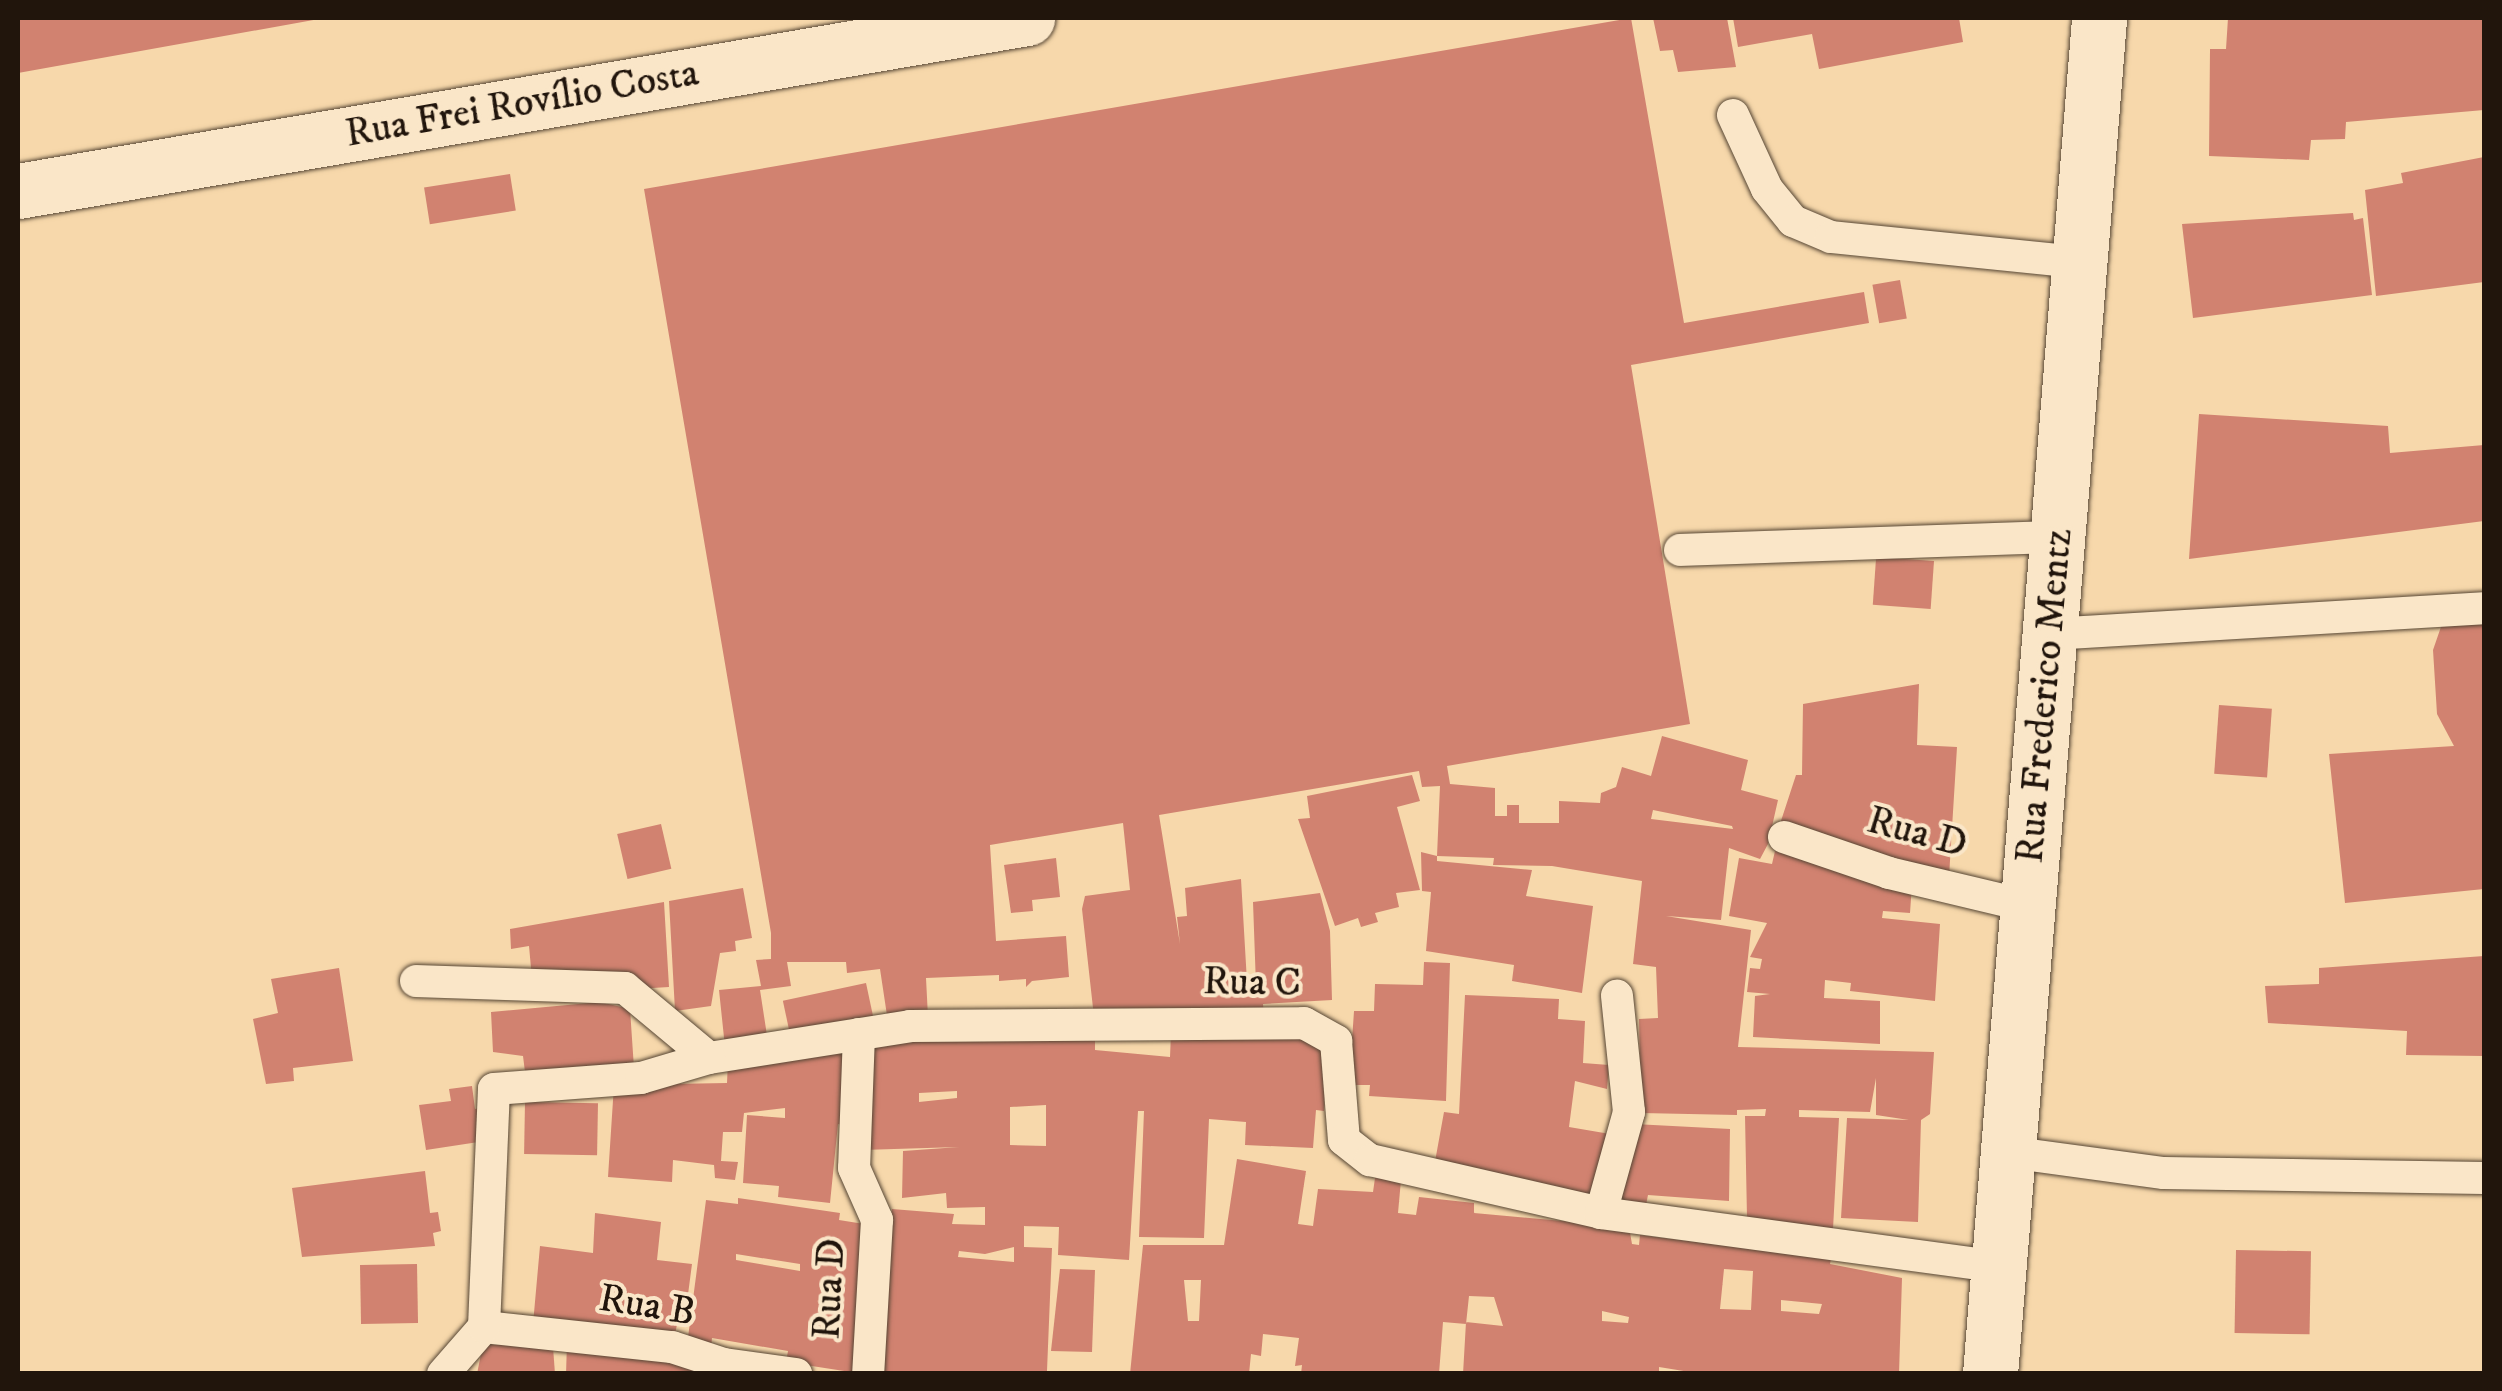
<!DOCTYPE html>
<html>
<head>
<meta charset="utf-8">
<style>
  body { margin:0 }
  #map { position:relative; width:2502px; height:1391px; overflow:hidden; background:#f7d8ab; font-family:"IM FELL DW Pica",serif }
  div>[style] { position:absolute }
  .building>* { inset:0; background:#d18270; transform-origin:0 0 }
  .roads { filter:drop-shadow(0 0 2px #564634) drop-shadow(0 0 2px #564634) }
  .service>* { height:32px; margin:-16px; padding:0 16px; transform-origin:16px; border-radius:16px; background:#fae6c8 }
  .minor>* { height:55px; margin:-27.5px; padding:0 27.5px; transform-origin:27.5px; border-radius:27.5px; background:#fae6c8 }
  .tertiary>* { height:55px; margin:-27.5px; padding:0 27.5px; transform-origin:27.5px; border-radius:27.5px; background:#fae6c8 }
  span { translate:-50% -50%; white-space:nowrap; text-align:center; line-height:1.15; -webkit-text-stroke:8px #fae6c8; paint-order:stroke }
  .street-label { font-size:40px; color:#21150c }
  .frame { position:absolute; inset:0; border:20px solid #21150c; pointer-events:none }
</style>
</head>
<body>
<div id="map">
  <div class="building">
    <div style="clip-path:polygon(18px 18px,319px 18px,319px 19px,18px 73px)"></div>
    <div style="clip-path:polygon(evenodd,1631px 18px,1684px 323px,1864px 292px,1869px 323px,1631px 365px,1690px 724px,1447px 766px,1450px 784px,1495px 788px,1495px 816px,1507px 816px,1507px 805px,1519px 805px,1519px 823px,1559px 823px,1559px 801px,1600px 803px,1601px 793px,1616px 787px,1622px 767px,1651px 776px,1662px 736px,1748px 760px,1741px 790px,1778px 800px,1768px 844px,1760px 859px,1729px 848px,1721px 920px,1666px 916px,1751px 930px,1738px 1047px,1934px 1052px,1930px 1114px,1921px 1120px,1918px 1222px,1841px 1218px,1847px 1118px,1909px 1120px,1876px 1115px,1876px 1078px,1870px 1112px,1799px 1110px,1799px 1117px,1839px 1118px,1833px 1229px,1747px 1218px,1745px 1116px,1765px 1116px,1766px 1109px,1737px 1110px,1737px 1115px,1641px 1113px,1639px 1019px,1658px 1018px,1656px 967px,1633px 964px,1642px 881px,1552px 866px,1493px 865px,1494px 858px,1437px 856px,1437px 861px,1532px 870px,1526px 896px,1593px 906px,1582px 993px,1512px 981px,1514px 965px,1426px 951px,1431px 892px,1422px 891px,1421px 852px,1437px 856px,1440px 786px,1422px 787px,1419px 771px,1159px 815px,1180px 944px,1177px 917px,1187px 916px,1185px 888px,1241px 879px,1247px 982px,1256px 986px,1253px 902px,1320px 893px,1330px 931px,1332px 1000px,1263px 1004px,1264px 1016px,1094px 1017px,1082px 909px,1085px 896px,1130px 890px,1123px 823px,990px 845px,996px 941px,1066px 936px,1069px 977px,1032px 981px,1026px 987px,1026px 979px,999px 981px,999px 975px,926px 978px,928px 1017px,888px 1022px,880px 969px,847px 973px,846px 962px,787px 962px,791px 986px,760px 990px,768px 1042px,725px 1047px,719px 990px,761px 986px,756px 960px,771px 959px,771px 933px,644px 189px,1631px 18px,1653px 810px,1732px 826px,1733px 829px,1651px 819px,1653px 810px)"></div>
    <div style="clip-path:polygon(1653px 18px,1727px 18px,1736px 67px,1678px 72px,1673px 50px,1660px 51px)"></div>
    <div style="clip-path:polygon(1733px 18px,1959px 18px,1963px 42px,1819px 69px,1812px 34px,1738px 47px)"></div>
    <div style="clip-path:polygon(2228px 18px,2484px 18px,2484px 110px,2346px 122px,2345px 139px,2311px 140px,2309px 160px,2209px 156px,2210px 49px,2226px 49px)"></div>
    <div style="clip-path:polygon(2484px 157px,2484px 282px,2376px 296px,2365px 190px,2403px 183px,2401px 173px)"></div>
    <div style="left:510px;top:174px;width:37px;height:87px;rotate:81deg"></div>
    <div style="clip-path:polygon(2353px 213px,2354px 220px,2363px 218px,2372px 295px,2193px 318px,2182px 224px)"></div>
    <div style="left:1900px;top:280px;width:39px;height:28px;rotate:80deg"></div>
    <div style="clip-path:polygon(2199px 414px,2388px 426px,2390px 453px,2484px 445px,2484px 521px,2189px 559px)"></div>
    <div style="left:1934px;top:561px;width:48px;height:58px;rotate:94deg"></div>
    <div style="clip-path:polygon(2484px 617px,2484px 889px,2345px 903px,2329px 754px,2454px 746px,2437px 714px,2433px 650px,2443px 621px)"></div>
    <div style="clip-path:polygon(1919px 684px,1917px 745px,1957px 747px,1949px 877px,1778px 830px,1796px 775px,1802px 775px,1803px 704px)"></div>
    <div style="left:2219px;top:705px;width:53px;height:69px;rotate:4deg"></div>
    <div style="clip-path:polygon(1412px 775px,1420px 801px,1397px 807px,1420px 890px,1396px 893px,1399px 907px,1375px 913px,1378px 922px,1361px 927px,1358px 918px,1335px 926px,1298px 819px,1310px 818px,1307px 796px)"></div>
    <div style="left:661px;top:824px;width:46px;height:45px;rotate:77deg"></div>
    <div style="clip-path:polygon(1775px 851px,1912px 884px,1910px 913px,1883px 911px,1882px 918px,1940px 924px,1935px 1001px,1850px 991px,1851px 983px,1825px 980px,1824px 998px,1880px 1001px,1880px 1044px,1753px 1037px,1755px 996px,1770px 994px,1747px 992px,1750px 968px,1760px 969px,1762px 959px,1750px 957px,1767px 923px,1729px 916px,1739px 858px,1772px 864px)"></div>
    <div style="clip-path:polygon(1056px 858px,1060px 897px,1032px 900px,1033px 911px,1011px 913px,1004px 865px)"></div>
    <div style="clip-path:polygon(743px 888px,752px 938px,735px 941px,736px 951px,720px 953px,711px 1006px,675px 1011px,669px 901px)"></div>
    <div style="clip-path:polygon(664px 902px,669px 987px,636px 989px,635px 975px,532px 979px,529px 946px,511px 949px,510px 929px)"></div>
    <div style="clip-path:polygon(2484px 956px,2484px 1056px,2406px 1055px,2407px 1031px,2268px 1023px,2265px 986px,2319px 984px,2319px 968px)"></div>
    <div style="clip-path:polygon(1424px 962px,1450px 963px,1446px 1101px,1369px 1096px,1370px 1085px,1349px 1085px,1354px 1011px,1374px 1011px,1375px 984px,1423px 985px)"></div>
    <div style="clip-path:polygon(339px 968px,353px 1061px,293px 1068px,294px 1081px,266px 1084px,253px 1019px,278px 1013px,271px 979px)"></div>
    <div style="left:866px;top:983px;width:47px;height:85px;rotate:78deg"></div>
    <div style="clip-path:polygon(1465px 995px,1559px 999px,1558px 1019px,1585px 1021px,1583px 1063px,1609px 1065px,1607px 1089px,1575px 1081px,1569px 1127px,1610px 1134px,1598px 1200px,1434px 1167px,1444px 1112px,1459px 1114px)"></div>
    <div style="clip-path:polygon(600px 1002px,630px 1009px,634px 1068px,526px 1080px,523px 1056px,493px 1052px,491px 1012px)"></div>
    <div style="clip-path:polygon(evenodd,1171px 1033px,1329px 1037px,1324px 1111px,1316px 1110px,1313px 1148px,1245px 1145px,1246px 1122px,1209px 1119px,1204px 1238px,1139px 1237px,1144px 1111px,1138px 1111px,1129px 1260px,1058px 1255px,1059px 1227px,1024px 1226px,1024px 1247px,1052px 1248px,1047px 1371px,874px 1374px,892px 1209px,954px 1214px,952px 1224px,985px 1225px,985px 1207px,947px 1208px,946px 1193px,902px 1198px,903px 1151px,959px 1147px,862px 1150px,868px 1036px,1095px 1034px,1095px 1050px,1170px 1057px,1171px 1033px,957px 1091px,957px 1098px,919px 1102px,919px 1093px,957px 1091px,1171px 1033px,1046px 1105px,1046px 1146px,1010px 1145px,1010px 1107px,1046px 1105px,1171px 1033px,1014px 1247px,1014px 1262px,958px 1257px,959px 1251px,985px 1254px,1014px 1247px)"></div>
    <div style="clip-path:polygon(852px 1048px,850px 1126px,838px 1124px,830px 1203px,778px 1197px,779px 1186px,743px 1183px,747px 1115px,785px 1118px,785px 1108px,744px 1113px,742px 1132px,723px 1132px,721px 1161px,738px 1162px,735px 1180px,715px 1178px,714px 1165px,673px 1160px,672px 1182px,608px 1177px,614px 1085px,727px 1083px,728px 1060px)"></div>
    <div style="clip-path:polygon(472px 1086px,475px 1109px,485px 1107px,485px 1141px,426px 1150px,419px 1105px,451px 1101px,449px 1089px)"></div>
    <div style="left:525px;top:1102px;width:73px;height:52px;rotate:1deg"></div>
    <div style="clip-path:polygon(1634px 1124px,1730px 1129px,1729px 1201px,1648px 1195px,1646px 1205px,1619px 1203px)"></div>
    <div style="clip-path:polygon(evenodd,1237px 1159px,1306px 1171px,1298px 1224px,1313px 1226px,1318px 1189px,1373px 1192px,1375px 1178px,1401px 1180px,1398px 1213px,1416px 1215px,1419px 1197px,1474px 1203px,1474px 1213px,1629px 1227px,1632px 1244px,1639px 1245px,1640px 1235px,1831px 1259px,1830px 1264px,1902px 1278px,1899px 1374px,1702px 1374px,1659px 1367px,1659px 1374px,1463px 1374px,1466px 1322px,1503px 1326px,1494px 1297px,1469px 1296px,1466px 1324px,1443px 1322px,1439px 1374px,1301px 1374px,1302px 1365px,1295px 1366px,1299px 1338px,1263px 1334px,1261px 1356px,1251px 1354px,1249px 1374px,1130px 1374px,1143px 1245px,1224px 1245px,1237px 1159px,1724px 1269px,1753px 1271px,1751px 1310px,1720px 1309px,1724px 1269px,1237px 1159px,1184px 1280px,1201px 1280px,1199px 1321px,1188px 1321px,1184px 1280px,1237px 1159px,1781px 1300px,1822px 1304px,1819px 1314px,1781px 1311px,1781px 1300px,1237px 1159px,1602px 1311px,1629px 1317px,1628px 1323px,1602px 1321px,1602px 1311px)"></div>
    <div style="clip-path:polygon(425px 1171px,430px 1213px,438px 1212px,441px 1231px,433px 1233px,435px 1246px,302px 1257px,292px 1188px)"></div>
    <div style="clip-path:polygon(evenodd,738px 1198px,840px 1213px,839px 1220px,864px 1224px,857px 1373px,786px 1362px,788px 1351px,712px 1338px,711px 1348px,687px 1345px,706px 1200px,738px 1204px,738px 1198px,736px 1254px,800px 1264px,800px 1271px,736px 1260px,736px 1254px)"></div>
    <div style="clip-path:polygon(595px 1213px,661px 1222px,657px 1260px,692px 1264px,684px 1325px,677px 1324px,674px 1341px,533px 1324px,540px 1246px,593px 1253px)"></div>
    <div style="left:2236px;top:1250px;width:75px;height:83px;rotate:1deg"></div>
    <div style="left:417px;top:1264px;width:59px;height:57px;rotate:89deg"></div>
    <div style="clip-path:polygon(1060px 1269px,1095px 1270px,1092px 1352px,1051px 1351px)"></div>
    <div style="clip-path:polygon(567px 1342px,703px 1361px,700px 1374px,566px 1374px)"></div>
    <div style="clip-path:polygon(483px 1344px,553px 1347px,555px 1374px,477px 1374px)"></div>
  </div>
  <div class="roads">
    <div class="service">
      <div style="left:1733px;top:115px;width:81px;rotate:65.3deg"></div>
      <div style="left:1767px;top:189px;width:41px;rotate:50.9deg"></div>
      <div style="left:1793px;top:221px;width:41px;rotate:22.8deg"></div>
      <div style="left:1831px;top:237px;width:249px;rotate:5.8deg"></div>
      <div style="left:1680px;top:550px;width:378px;rotate:-2deg"></div>
      <div style="left:2050px;top:634px;width:435px;rotate:-3.4deg"></div>
      <div style="left:1784px;top:837px;width:111px;rotate:18.9deg"></div>
      <div style="left:1889px;top:873px;width:143px;rotate:13.4deg"></div>
      <div style="left:416px;top:981px;width:209px;rotate:1.9deg"></div>
      <div style="left:625px;top:988px;width:109px;rotate:39.8deg"></div>
      <div style="left:709px;top:1058px;width:204px;rotate:-9deg"></div>
      <div style="left:910px;top:1026px;width:394px;rotate:-0.4deg"></div>
      <div style="left:1304px;top:1023px;width:37px;rotate:29deg"></div>
      <div style="left:1336px;top:1041px;width:99px;rotate:85.4deg"></div>
      <div style="left:1344px;top:1140px;width:33px;rotate:38deg"></div>
      <div style="left:1370px;top:1160px;width:237px;rotate:12.9deg"></div>
      <div style="left:1601px;top:1213px;width:402px;rotate:7.7deg"></div>
      <div style="left:859px;top:1034px;width:134px;rotate:92.1deg"></div>
      <div style="left:854px;top:1168px;width:57px;rotate:66.1deg"></div>
      <div style="left:877px;top:1220px;width:154px;rotate:93.3deg"></div>
      <div style="left:2008px;top:1152px;width:157px;rotate:7.7deg"></div>
      <div style="left:2164px;top:1173px;width:320px;rotate:0.9deg"></div>
      <div style="left:1601px;top:1213px;width:105px;rotate:-74.5deg"></div>
      <div style="left:1629px;top:1112px;width:117px;rotate:-95.9deg"></div>
      <div style="left:484px;top:1327px;width:189px;rotate:6.1deg"></div>
      <div style="left:672px;top:1347px;width:55px;rotate:18.1deg"></div>
      <div style="left:724px;top:1364px;width:73px;rotate:7.9deg"></div>
      <div style="left:443px;top:1374px;width:62px;rotate:-48.9deg"></div>
      <div style="left:484px;top:1327px;width:238px;rotate:-87.6deg"></div>
      <div style="left:494px;top:1089px;width:147px;rotate:-4.3deg"></div>
      <div style="left:641px;top:1078px;width:71px;rotate:-16.4deg"></div>
    </div>
    <div class="minor">
      <div style="left:18px;top:191px;width:1024px;rotate:-9.73deg"></div>
    </div>
    <div class="tertiary">
      <div style="left:1990px;top:1374px;width:1360px;rotate:-85.4deg"></div>
    </div>
  </div>
  <div class="street-label">
    <span style="left:522px;top:104px;rotate:-10deg">Rua Frei Rovílio Costa</span>
    <span style="left:2045px;top:696px;rotate:-85deg">Rua Frederico Mentz</span>
    <span style="left:1917px;top:833px;rotate:15deg">Rua D</span>
    <span style="left:1252px;top:983px;rotate:1deg">Rua C</span>
    <span style="left:830px;top:1289px;rotate:-87deg">Rua D</span>
    <span style="left:647px;top:1306px;rotate:9deg">Rua B</span>
  </div>
  <div class="frame"></div>
</div>
</body>
</html>
